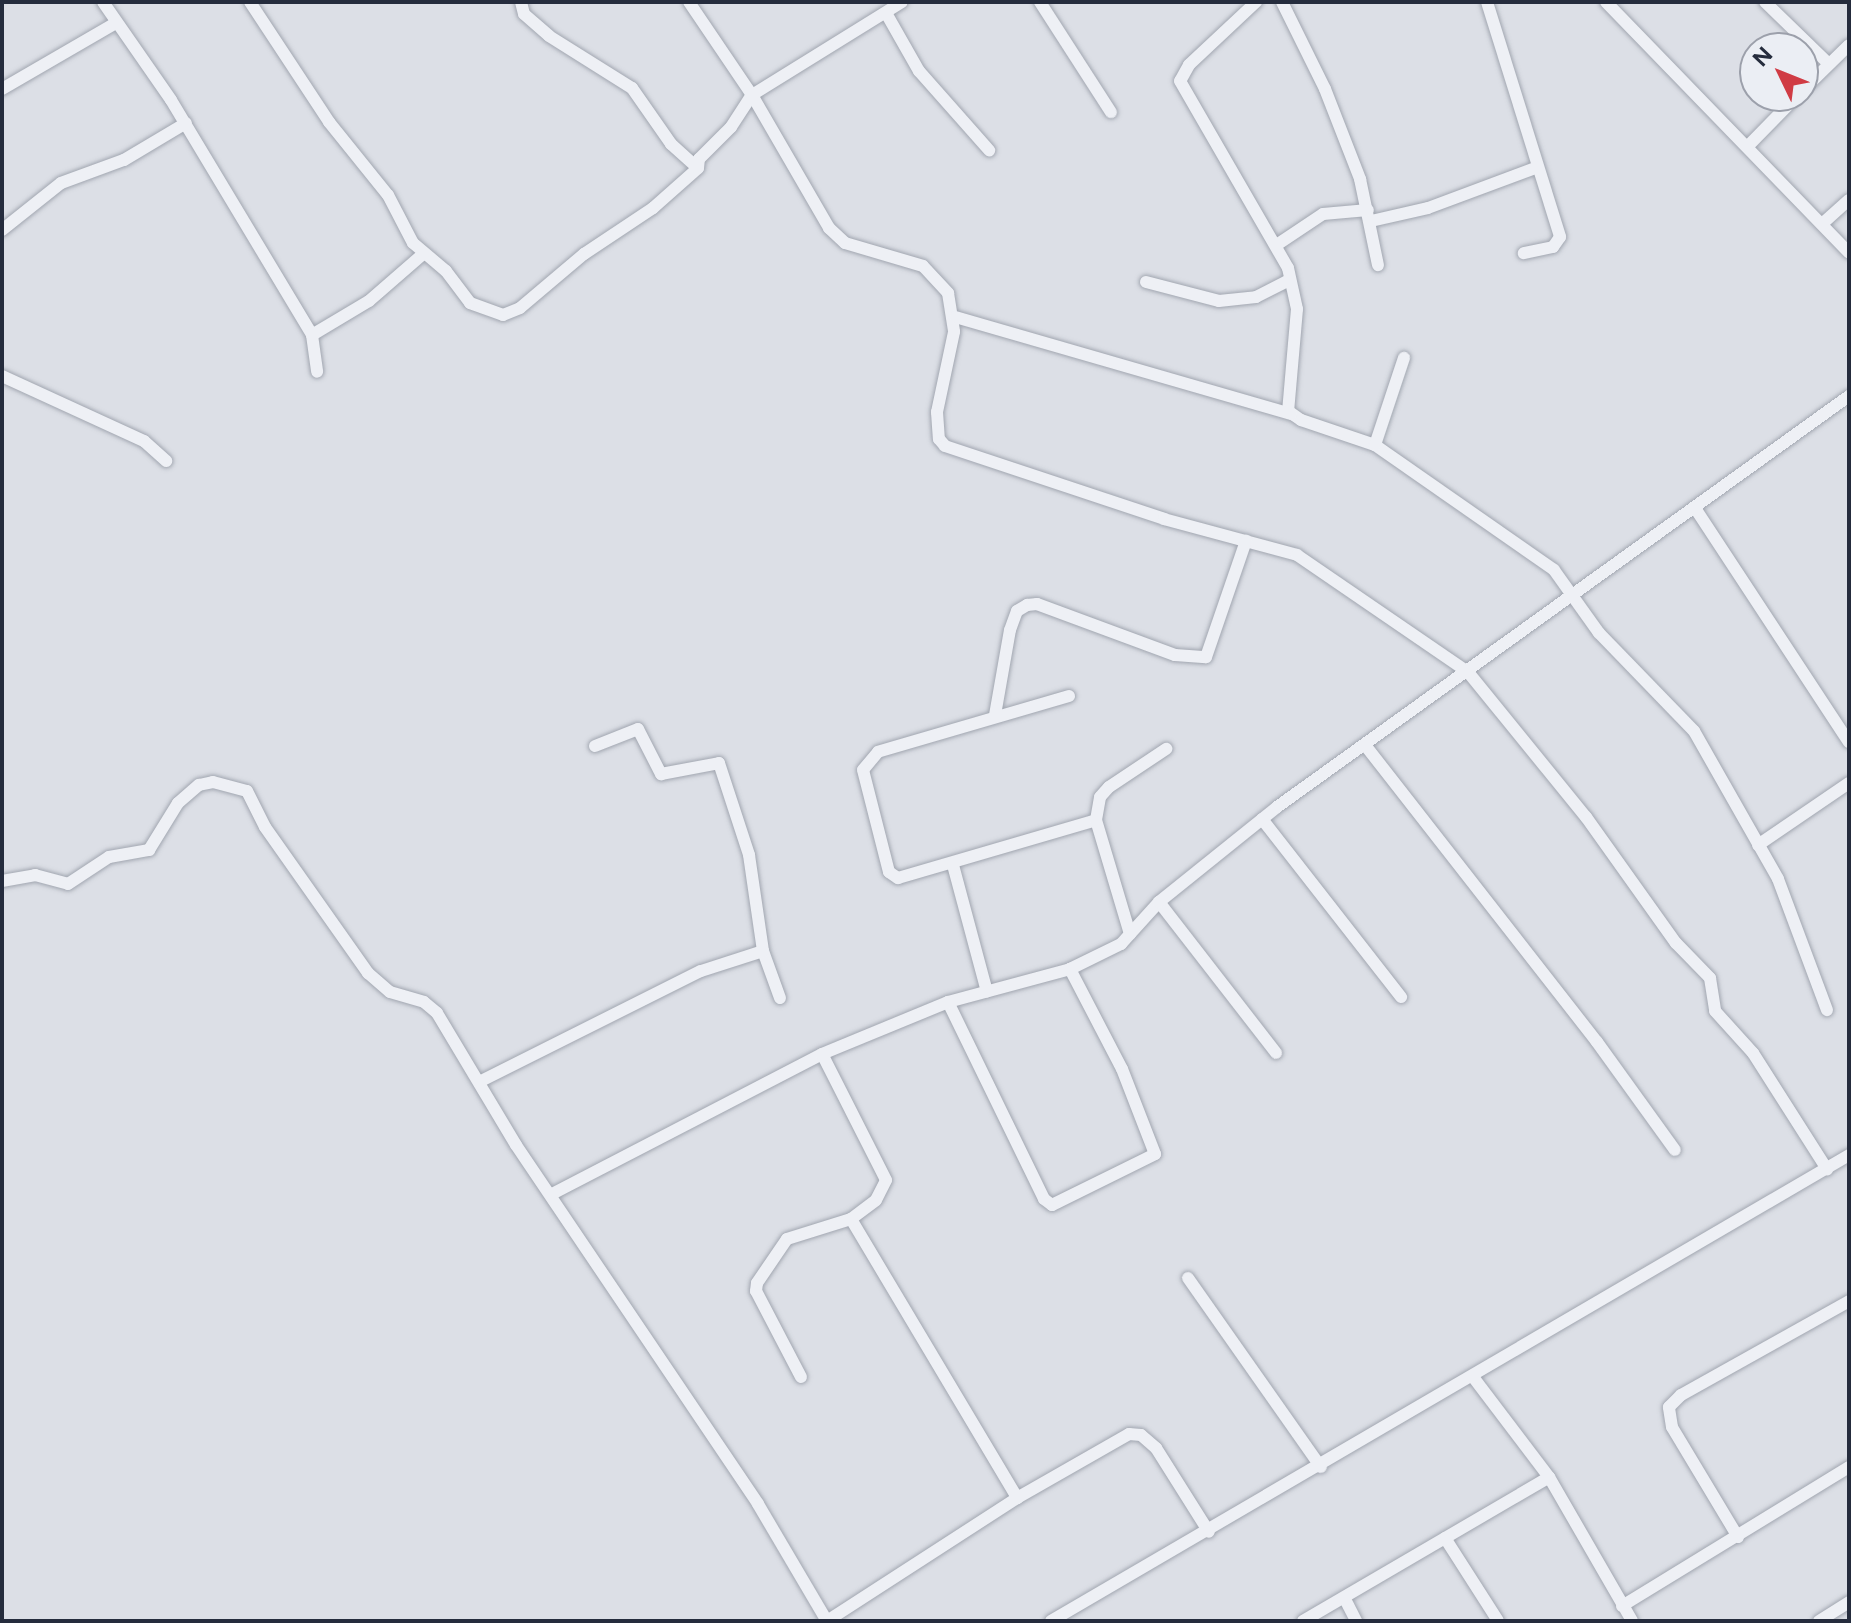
<!DOCTYPE html>
<html>
<head>
<meta charset="utf-8">
<style>
  body { margin:0 }
  #map { position:relative; width:1851px; height:1623px; overflow:hidden; background:#dcdfe6; font-family:Figtree,sans-serif }
  div>[style] { position:absolute }
  .roads { filter:drop-shadow(0 0 2px #a1a6b0) drop-shadow(0 0 2px #a1a6b0) }
  .minor>* { height:12px; margin:-6px; padding:0 6px; transform-origin:6px; border-radius:6px; background:#eef0f5 }
  span { translate:-50% -50%; white-space:nowrap; text-align:center; line-height:1.15; -webkit-text-stroke:7px #ebeef4; paint-order:stroke }
  .frame { position:absolute; inset:0; border:4px solid #252c3d; pointer-events:none }
  .north { position:absolute; left:1739px; top:32px; width:80px; height:80px; box-sizing:border-box; background:#ebeef4; border:2px solid #9ca0ab; border-radius:50%; rotate:313deg; font-size:22px; font-weight:700; line-height:32px; text-align:center; color:#252c3d }
  .north::after { content:''; display:block; margin:auto; width:28px; height:36px; background:#d03b44; clip-path:polygon(50% 0,100% 100%,50% 72%,0 100%) }
</style>
</head>
<body>
<div id="map">
  <div class="roads">
    <div class="minor">
      <div style="left:103px;top:2px;width:119px;rotate:55.2deg"></div>
      <div style="left:171px;top:100px;width:274px;rotate:59deg"></div>
      <div style="left:312px;top:335px;width:37px;rotate:82deg"></div>
      <div style="left:250px;top:2px;width:144px;rotate:56.6deg"></div>
      <div style="left:329px;top:122px;width:94px;rotate:51.1deg"></div>
      <div style="left:388px;top:195px;width:54px;rotate:62.5deg"></div>
      <div style="left:413px;top:243px;width:43px;rotate:40.3deg"></div>
      <div style="left:446px;top:271px;width:40px;rotate:53deg"></div>
      <div style="left:470px;top:303px;width:35px;rotate:20deg"></div>
      <div style="left:503px;top:315px;width:18px;rotate:-22deg"></div>
      <div style="left:520px;top:308px;width:84px;rotate:-40.2deg"></div>
      <div style="left:584px;top:254px;width:83px;rotate:-33.7deg"></div>
      <div style="left:653px;top:208px;width:60px;rotate:-41.6deg"></div>
      <div style="left:698px;top:168px;width:9px;rotate:-84deg"></div>
      <div style="left:699px;top:159px;width:45px;rotate:-45deg"></div>
      <div style="left:731px;top:127px;width:38px;rotate:-57deg"></div>
      <div style="left:752px;top:95px;width:176px;rotate:-31.8deg"></div>
      <div style="left:521px;top:2px;width:12px;rotate:76deg"></div>
      <div style="left:524px;top:14px;width:33px;rotate:41deg"></div>
      <div style="left:549px;top:36px;width:98px;rotate:32.1deg"></div>
      <div style="left:632px;top:88px;width:68px;rotate:55.1deg"></div>
      <div style="left:671px;top:144px;width:36px;rotate:42deg"></div>
      <div style="left:689px;top:2px;width:112px;rotate:55.9deg"></div>
      <div style="left:752px;top:95px;width:154px;rotate:59.9deg"></div>
      <div style="left:829px;top:228px;width:22px;rotate:43deg"></div>
      <div style="left:845px;top:243px;width:81px;rotate:16.4deg"></div>
      <div style="left:923px;top:266px;width:37px;rotate:47deg"></div>
      <div style="left:948px;top:293px;width:39px;rotate:81deg"></div>
      <div style="left:954px;top:332px;width:82px;rotate:102deg"></div>
      <div style="left:937px;top:412px;width:27px;rotate:86deg"></div>
      <div style="left:939px;top:439px;width:9px;rotate:49deg"></div>
      <div style="left:945px;top:446px;width:231px;rotate:18.4deg"></div>
      <div style="left:1164px;top:519px;width:138px;rotate:15.1deg"></div>
      <div style="left:1297px;top:555px;width:207px;rotate:34.4deg"></div>
      <div style="left:1468px;top:672px;width:187px;rotate:50.9deg"></div>
      <div style="left:1586px;top:817px;width:155px;rotate:54.5deg"></div>
      <div style="left:1676px;top:943px;width:49px;rotate:45.8deg"></div>
      <div style="left:1710px;top:978px;width:33px;rotate:81deg"></div>
      <div style="left:1715px;top:1011px;width:57px;rotate:47.9deg"></div>
      <div style="left:1753px;top:1053px;width:138px;rotate:57.5deg"></div>
      <div style="left:1040px;top:2px;width:131px;rotate:57.2deg"></div>
      <div style="left:1256px;top:2px;width:92px;rotate:136.8deg"></div>
      <div style="left:1189px;top:65px;width:18px;rotate:119deg"></div>
      <div style="left:1180px;top:81px;width:216px;rotate:60deg"></div>
      <div style="left:1288px;top:268px;width:42px;rotate:77.6deg"></div>
      <div style="left:1297px;top:309px;width:102px;rotate:95deg"></div>
      <div style="left:1288px;top:411px;width:16px;rotate:35deg"></div>
      <div style="left:1301px;top:420px;width:78px;rotate:18.7deg"></div>
      <div style="left:1375px;top:445px;width:218px;rotate:34.9deg"></div>
      <div style="left:1554px;top:570px;width:77px;rotate:54.5deg"></div>
      <div style="left:1599px;top:633px;width:136px;rotate:45.9deg"></div>
      <div style="left:1694px;top:731px;width:170px;rotate:60.4deg"></div>
      <div style="left:1778px;top:879px;width:140px;rotate:69.5deg"></div>
      <div style="left:1282px;top:2px;width:97px;rotate:63.7deg"></div>
      <div style="left:1325px;top:89px;width:97px;rotate:68.7deg"></div>
      <div style="left:1360px;top:179px;width:88px;rotate:78.2deg"></div>
      <div style="left:1487px;top:2px;width:246px;rotate:72.7deg"></div>
      <div style="left:1560px;top:237px;width:12px;rotate:125deg"></div>
      <div style="left:1553px;top:247px;width:30px;rotate:168deg"></div>
      <div style="left:1606px;top:2px;width:349px;rotate:45.9deg"></div>
      <div style="left:1765px;top:2px;width:89px;rotate:44.1deg"></div>
      <div style="left:886px;top:13px;width:67px;rotate:60.4deg"></div>
      <div style="left:919px;top:71px;width:106px;rotate:48.5deg"></div>
      <div style="left:2px;top:89px;width:132px;rotate:-30.1deg"></div>
      <div style="left:1803px;top:90px;width:64px;rotate:-44.4deg"></div>
      <div style="left:1748px;top:146px;width:70px;rotate:-45.6deg"></div>
      <div style="left:1371px;top:221px;width:58px;rotate:-12.8deg"></div>
      <div style="left:1428px;top:208px;width:117px;rotate:-20.4deg"></div>
      <div style="left:1822px;top:224px;width:36px;rotate:-42deg"></div>
      <div style="left:2px;top:230px;width:75px;rotate:-38.5deg"></div>
      <div style="left:61px;top:183px;width:67px;rotate:-20.1deg"></div>
      <div style="left:124px;top:160px;width:72px;rotate:-30.8deg"></div>
      <div style="left:1278px;top:244px;width:54px;rotate:-33.7deg"></div>
      <div style="left:1323px;top:214px;width:45px;rotate:-5.1deg"></div>
      <div style="left:1146px;top:282px;width:75px;rotate:14.6deg"></div>
      <div style="left:1219px;top:301px;width:37px;rotate:-6deg"></div>
      <div style="left:1256px;top:297px;width:35px;rotate:-27deg"></div>
      <div style="left:955px;top:317px;width:350px;rotate:16.1deg"></div>
      <div style="left:312px;top:335px;width:66px;rotate:-30.8deg"></div>
      <div style="left:369px;top:301px;width:72px;rotate:-41deg"></div>
      <div style="left:2px;top:376px;width:156px;rotate:24.6deg"></div>
      <div style="left:144px;top:441px;width:30px;rotate:42deg"></div>
      <div style="left:1375px;top:445px;width:92px;rotate:-71.6deg"></div>
      <div style="left:1695px;top:508px;width:280px;rotate:56.7deg"></div>
      <div style="left:1069px;top:696px;width:199px;rotate:163.7deg"></div>
      <div style="left:878px;top:752px;width:23px;rotate:130deg"></div>
      <div style="left:863px;top:770px;width:105px;rotate:75.7deg"></div>
      <div style="left:889px;top:872px;width:11px;rotate:34deg"></div>
      <div style="left:898px;top:878px;width:206px;rotate:-16.3deg"></div>
      <div style="left:1096px;top:820px;width:119px;rotate:73.4deg"></div>
      <div style="left:995px;top:715px;width:86px;rotate:-80deg"></div>
      <div style="left:1010px;top:630px;width:20px;rotate:-70deg"></div>
      <div style="left:1017px;top:611px;width:12px;rotate:-31deg"></div>
      <div style="left:1027px;top:605px;width:10px;rotate:-6deg"></div>
      <div style="left:1037px;top:604px;width:147px;rotate:20.3deg"></div>
      <div style="left:1175px;top:655px;width:31px;rotate:4deg"></div>
      <div style="left:1206px;top:657px;width:123px;rotate:-71deg"></div>
      <div style="left:1365px;top:745px;width:377px;rotate:52deg"></div>
      <div style="left:1597px;top:1042px;width:133px;rotate:54.2deg"></div>
      <div style="left:595px;top:746px;width:46px;rotate:-21.6deg"></div>
      <div style="left:638px;top:729px;width:51px;rotate:62.9deg"></div>
      <div style="left:661px;top:774px;width:59px;rotate:-10.7deg"></div>
      <div style="left:719px;top:763px;width:97px;rotate:71.9deg"></div>
      <div style="left:749px;top:855px;width:97px;rotate:81.7deg"></div>
      <div style="left:763px;top:951px;width:50px;rotate:70.1deg"></div>
      <div style="left:1262px;top:819px;width:226px;rotate:52deg"></div>
      <div style="left:1096px;top:820px;width:23px;rotate:-80deg"></div>
      <div style="left:1100px;top:797px;width:13px;rotate:-48deg"></div>
      <div style="left:1109px;top:787px;width:69px;rotate:-33.7deg"></div>
      <div style="left:1758px;top:845px;width:110px;rotate:-34.3deg"></div>
      <div style="left:953px;top:865px;width:131px;rotate:75deg"></div>
      <div style="left:2px;top:881px;width:34px;rotate:-10deg"></div>
      <div style="left:35px;top:875px;width:34px;rotate:15deg"></div>
      <div style="left:68px;top:884px;width:49px;rotate:-33.4deg"></div>
      <div style="left:109px;top:857px;width:41px;rotate:-9.9deg"></div>
      <div style="left:149px;top:850px;width:55px;rotate:-58.3deg"></div>
      <div style="left:178px;top:803px;width:28px;rotate:-41deg"></div>
      <div style="left:199px;top:785px;width:14px;rotate:-12deg"></div>
      <div style="left:213px;top:782px;width:35px;rotate:15deg"></div>
      <div style="left:247px;top:791px;width:40px;rotate:63.4deg"></div>
      <div style="left:265px;top:827px;width:179px;rotate:54.8deg"></div>
      <div style="left:368px;top:973px;width:29px;rotate:41deg"></div>
      <div style="left:390px;top:992px;width:35px;rotate:16deg"></div>
      <div style="left:424px;top:1002px;width:17px;rotate:40deg"></div>
      <div style="left:437px;top:1013px;width:154px;rotate:59.1deg"></div>
      <div style="left:516px;top:1145px;width:433px;rotate:56deg"></div>
      <div style="left:758px;top:1504px;width:136px;rotate:59.5deg"></div>
      <div style="left:1159px;top:902px;width:191px;rotate:52.2deg"></div>
      <div style="left:948px;top:1002px;width:219px;rotate:64deg"></div>
      <div style="left:1044px;top:1199px;width:10px;rotate:37deg"></div>
      <div style="left:1052px;top:1205px;width:115px;rotate:-26.3deg"></div>
      <div style="left:1155px;top:1154px;width:91px;rotate:-111.2deg"></div>
      <div style="left:1122px;top:1069px;width:113px;rotate:-117.5deg"></div>
      <div style="left:479px;top:1082px;width:248px;rotate:-26.6deg"></div>
      <div style="left:701px;top:971px;width:65px;rotate:-17.9deg"></div>
      <div style="left:552px;top:1194px;width:304px;rotate:-27.4deg"></div>
      <div style="left:822px;top:1054px;width:136px;rotate:-22.4deg"></div>
      <div style="left:948px;top:1002px;width:126px;rotate:-15.1deg"></div>
      <div style="left:1070px;top:969px;width:57px;rotate:-26.1deg"></div>
      <div style="left:1121px;top:944px;width:57px;rotate:-47.9deg"></div>
      <div style="left:1159px;top:902px;width:151px;rotate:-38.8deg"></div>
      <div style="left:1277px;top:807px;width:704px;rotate:-35.7deg"></div>
      <div style="left:851px;top:1219px;width:325px;rotate:59.2deg"></div>
      <div style="left:1188px;top:1278px;width:231px;rotate:54.9deg"></div>
      <div style="left:801px;top:1377px;width:97px;rotate:-117.6deg"></div>
      <div style="left:756px;top:1291px;width:8px;rotate:-83deg"></div>
      <div style="left:757px;top:1283px;width:53px;rotate:-55.7deg"></div>
      <div style="left:787px;top:1239px;width:67px;rotate:-17.4deg"></div>
      <div style="left:851px;top:1219px;width:31px;rotate:-37deg"></div>
      <div style="left:876px;top:1200px;width:22px;rotate:-63deg"></div>
      <div style="left:886px;top:1180px;width:141px;rotate:-116.9deg"></div>
      <div style="left:1473px;top:1377px;width:126px;rotate:52.8deg"></div>
      <div style="left:1549px;top:1477px;width:166px;rotate:60deg"></div>
      <div style="left:1738px;top:1537px;width:128px;rotate:-121deg"></div>
      <div style="left:1672px;top:1427px;width:20px;rotate:-99deg"></div>
      <div style="left:1669px;top:1407px;width:17px;rotate:-45deg"></div>
      <div style="left:1681px;top:1395px;width:193px;rotate:-29.2deg"></div>
      <div style="left:1445px;top:1538px;width:98px;rotate:57.4deg"></div>
      <div style="left:1345px;top:1599px;width:25px;rotate:63deg"></div>
      <div style="left:1622px;top:1606px;width:266px;rotate:-31.5deg"></div>
      <div style="left:827px;top:1621px;width:226px;rotate:-32.9deg"></div>
      <div style="left:1017px;top:1498px;width:129px;rotate:-29.7deg"></div>
      <div style="left:1129px;top:1434px;width:12px;rotate:5deg"></div>
      <div style="left:1141px;top:1435px;width:20px;rotate:41deg"></div>
      <div style="left:1156px;top:1448px;width:99px;rotate:57.8deg"></div>
      <div style="left:1051px;top:1621px;width:924px;rotate:-30.28deg"></div>
      <div style="left:1303px;top:1621px;width:285px;rotate:-30.3deg"></div>
      <div style="left:1819px;top:1621px;width:36px;rotate:-32deg"></div>
    </div>
  </div>
  <div class="frame"></div>
  <div class="north">N</div>
</div>
</body>
</html>
